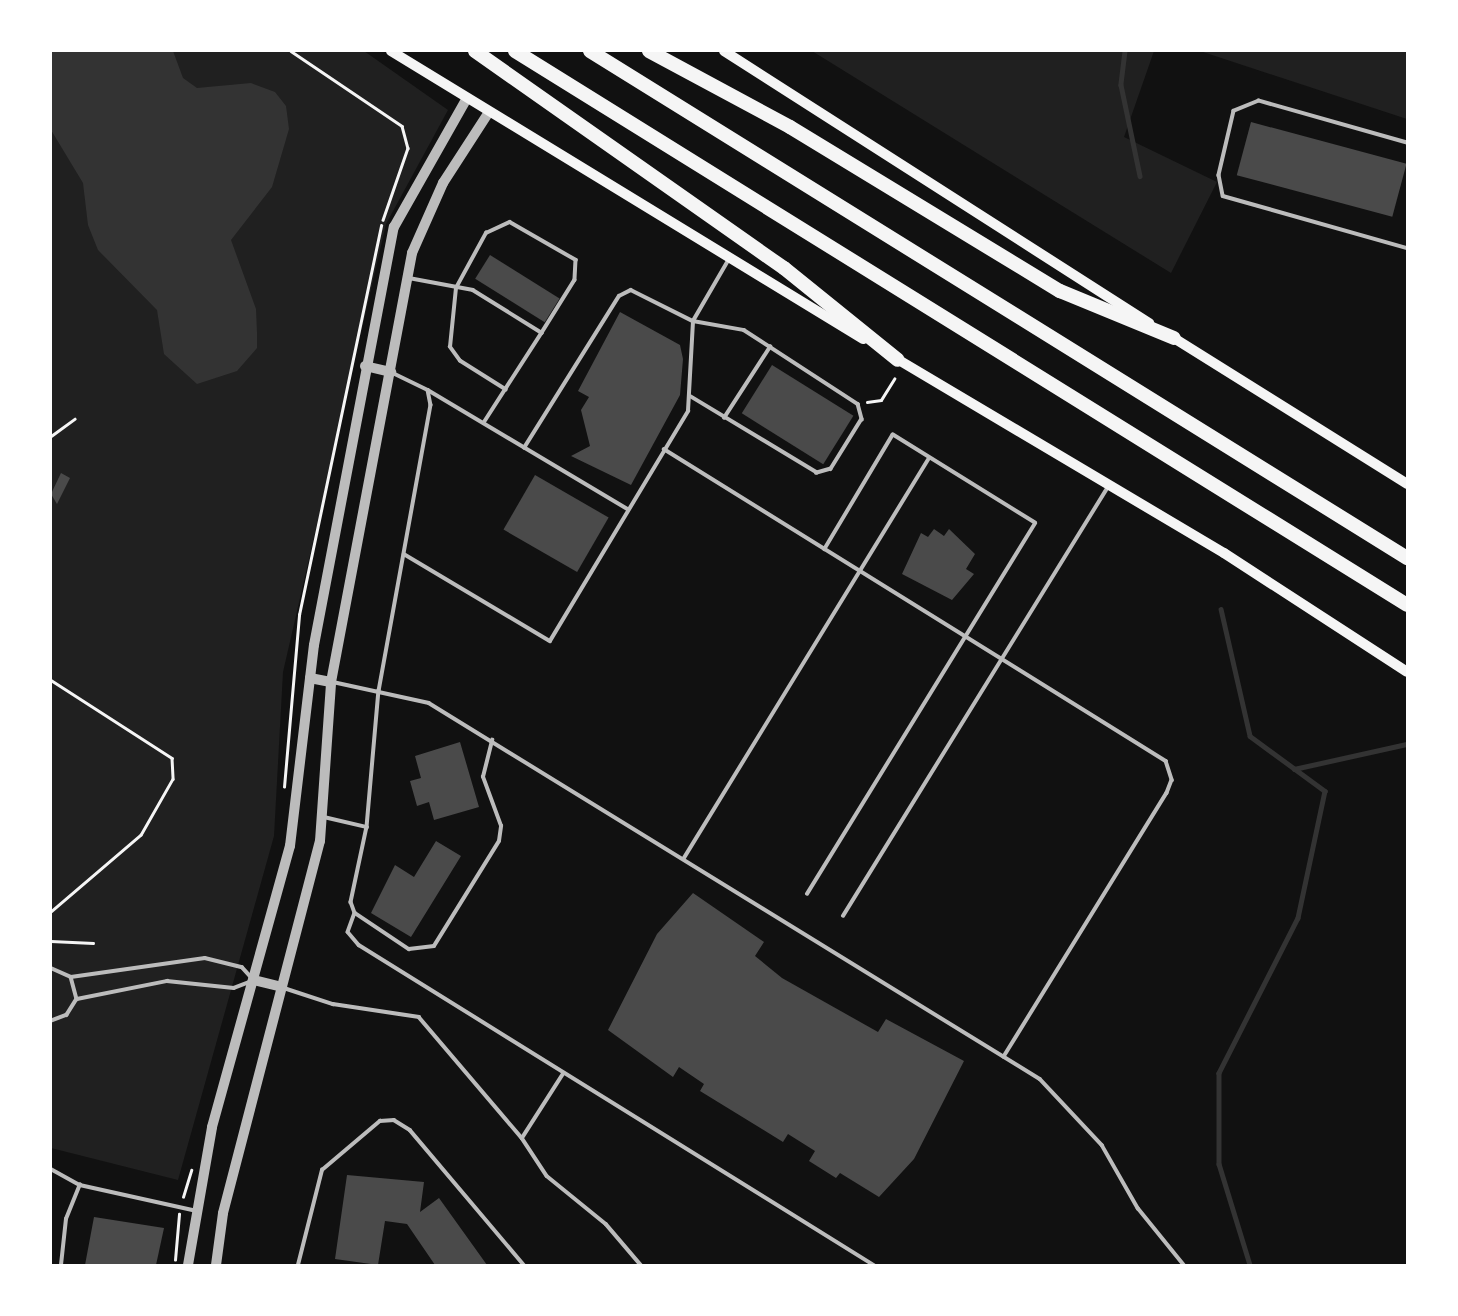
<!DOCTYPE html>
<html>
<head>
<meta charset="utf-8">
<style>
  body { margin:0 }
  #map { position:relative; width:1458px; height:1316px; overflow:hidden; background:#111; font-family:Figtree,sans-serif }
  div>[style] { position:absolute }
  .green>* { inset:0; background:#202020 }
  .water>* { inset:0; background:#333 }
  .stream>* { height:4.5px; margin:-2.25px; padding:0 2.25px; transform-origin:2.25px; border-radius:2.25px; background:#333 }
  .building>* { inset:0; background:#4a4a4a; transform-origin:0 0 }
  .path>* { height:2.5px; margin:-1.25px; padding:0 1.25px; transform-origin:1.25px; border-radius:1.25px; background:#f5f5f5 }
  .service>* { height:3.5px; margin:-1.75px; padding:0 1.75px; transform-origin:1.75px; border-radius:1.75px; background:#bcbcbc }
  .tertiary>* { height:10px; margin:-5px; padding:0 5px; transform-origin:5px; border-radius:5px; background:#bcbcbc }
  .secondary>* { height:10px; margin:-5px; padding:0 5px; transform-origin:5px; border-radius:5px; background:#f5f5f5 }
  .motorway>* { height:14px; margin:-7px; padding:0 7px; transform-origin:7px; border-radius:7px; background:#f5f5f5 }
  span { translate:-50% -50%; white-space:nowrap; text-align:center; line-height:1.15; -webkit-text-stroke:7px #fff; paint-order:stroke }
  .frame { position:absolute; inset:0; border:52px solid #fff; pointer-events:none }
</style>
</head>
<body>
<div id="map">
  <div class="green">
    <div style="clip-path:polygon(51px 51px,364px 51px,448px 110px,386px 224px,283px 672px,274px 836px,178px 1180px,51px 1148px)"></div>
    <div style="clip-path:polygon(812px 51px,1154px 51px,1124px 137px,1217px 182px,1171px 273px)"></div>
    <div style="clip-path:polygon(1200px 51px,1407px 51px,1407px 119px)"></div>
  </div>
  <div class="water">
    <div style="clip-path:polygon(51px 51px,173px 51px,183px 78px,197px 88px,251px 83px,275px 92px,286px 106px,289px 129px,272px 187px,231px 240px,256px 309px,257px 333px,257px 348px,237px 371px,197px 384px,164px 354px,157px 310px,98px 250px,88px 225px,83px 183px,51px 130px)"></div>
  </div>
  <div class="stream">
    <div style="left:1125px;top:51px;width:34px;rotate:97deg"></div>
    <div style="left:1121px;top:85px;width:93px;rotate:78.2deg"></div>
    <div style="left:1221px;top:609px;width:130px;rotate:77.1deg"></div>
    <div style="left:1250px;top:736px;width:93px;rotate:36.3deg"></div>
    <div style="left:1325px;top:791px;width:130px;rotate:102deg"></div>
    <div style="left:1298px;top:918px;width:174px;rotate:117deg"></div>
    <div style="left:1219px;top:1073px;width:91px;rotate:90deg"></div>
    <div style="left:1219px;top:1164px;width:106px;rotate:72.9deg"></div>
    <div style="left:1294px;top:769px;width:116px;rotate:-12.5deg"></div>
  </div>
  <div class="building">
    <div style="left:1251px;top:122px;width:161px;height:55px;rotate:15deg"></div>
    <div style="left:490px;top:255px;width:82px;height:28px;rotate:32deg"></div>
    <div style="clip-path:polygon(620px 312px,680px 345px,683px 359px,680px 395px,631px 485px,571px 456px,590px 446px,581px 410px,589px 397px,578px 391px)"></div>
    <div style="left:772px;top:365px;width:96px;height:57px;rotate:32deg"></div>
    <div style="clip-path:polygon(61px 473px,70px 478px,57px 504px,51px 494px)"></div>
    <div style="left:535px;top:475px;width:85px;height:63px;rotate:30deg"></div>
    <div style="clip-path:polygon(934px 529px,944px 536px,949px 529px,975px 554px,966px 569px,974px 574px,952px 600px,902px 574px,921px 533px,928px 537px)"></div>
    <div style="clip-path:polygon(460px 742px,479px 807px,434px 820px,429px 802px,417px 806px,410px 781px,421px 778px,415px 756px)"></div>
    <div style="clip-path:polygon(436px 841px,461px 856px,411px 937px,371px 913px,395px 865px,414px 877px)"></div>
    <div style="clip-path:polygon(693px 893px,764px 942px,755px 956px,782px 978px,878px 1032px,886px 1019px,964px 1061px,914px 1159px,879px 1197px,840px 1173px,836px 1178px,809px 1161px,815px 1151px,788px 1134px,783px 1142px,700px 1091px,704px 1084px,679px 1067px,673px 1077px,608px 1030px,657px 934px)"></div>
    <div style="clip-path:polygon(347px 1175px,424px 1182px,420px 1212px,439px 1198px,487px 1265px,435px 1265px,407px 1224px,385px 1221px,378px 1265px,335px 1259px)"></div>
    <div style="clip-path:polygon(94px 1217px,164px 1228px,156px 1265px,85px 1265px)"></div>
  </div>
  <div class="path">
    <div style="left:291px;top:51px;width:134px;rotate:34deg"></div>
    <div style="left:402px;top:126px;width:23px;rotate:75deg"></div>
    <div style="left:408px;top:148px;width:76px;rotate:109.1deg"></div>
    <div style="left:867px;top:402px;width:14px;rotate:-8deg"></div>
    <div style="left:881px;top:400px;width:25px;rotate:-58deg"></div>
    <div style="left:51px;top:436px;width:29px;rotate:-36deg"></div>
    <div style="left:51px;top:680px;width:144px;rotate:32.8deg"></div>
    <div style="left:172px;top:758px;width:21px;rotate:87deg"></div>
    <div style="left:173px;top:779px;width:64px;rotate:119.7deg"></div>
    <div style="left:141px;top:835px;width:118px;rotate:139.5deg"></div>
    <div style="left:284px;top:787px;width:173px;rotate:-85deg"></div>
    <div style="left:299px;top:615px;width:398px;rotate:-78.1deg"></div>
    <div style="left:51px;top:941px;width:42px;rotate:2.7deg"></div>
    <div style="left:183px;top:1197px;width:28px;rotate:-73deg"></div>
    <div style="left:175px;top:1260px;width:46px;rotate:-85deg"></div>
  </div>
  <div class="service">
    <div style="left:1407px;top:143px;width:154px;rotate:-164.2deg"></div>
    <div style="left:1259px;top:101px;width:27px;rotate:158deg"></div>
    <div style="left:1234px;top:111px;width:66px;rotate:103.2deg"></div>
    <div style="left:1219px;top:175px;width:21px;rotate:79deg"></div>
    <div style="left:1223px;top:196px;width:191px;rotate:15.8deg"></div>
    <div style="left:409px;top:278px;width:65px;rotate:10.6deg"></div>
    <div style="left:473px;top:290px;width:81px;rotate:31.9deg"></div>
    <div style="left:542px;top:333px;width:107px;rotate:122.8deg"></div>
    <div style="left:393px;top:373px;width:39px;rotate:26deg"></div>
    <div style="left:428px;top:390px;width:15px;rotate:79deg"></div>
    <div style="left:431px;top:405px;width:290px;rotate:100.3deg"></div>
    <div style="left:379px;top:690px;width:138px;rotate:95deg"></div>
    <div style="left:367px;top:827px;width:77px;rotate:102deg"></div>
    <div style="left:351px;top:902px;width:12px;rotate:70deg"></div>
    <div style="left:355px;top:913px;width:65px;rotate:33.7deg"></div>
    <div style="left:409px;top:949px;width:25px;rotate:-7deg"></div>
    <div style="left:434px;top:946px;width:123px;rotate:-58.2deg"></div>
    <div style="left:499px;top:841px;width:15px;rotate:-82deg"></div>
    <div style="left:501px;top:826px;width:52px;rotate:-110.2deg"></div>
    <div style="left:483px;top:777px;width:38px;rotate:-76deg"></div>
    <div style="left:428px;top:390px;width:233px;rotate:30.8deg"></div>
    <div style="left:506px;top:390px;width:54px;rotate:-147.8deg"></div>
    <div style="left:460px;top:361px;width:17px;rotate:-126deg"></div>
    <div style="left:450px;top:347px;width:59px;rotate:-84.2deg"></div>
    <div style="left:456px;top:288px;width:63px;rotate:-61.4deg"></div>
    <div style="left:486px;top:233px;width:26px;rotate:-25deg"></div>
    <div style="left:510px;top:222px;width:76px;rotate:29.9deg"></div>
    <div style="left:576px;top:260px;width:20px;rotate:93deg"></div>
    <div style="left:575px;top:280px;width:62px;rotate:121.9deg"></div>
    <div style="left:724px;top:418px;width:85px;rotate:-57.1deg"></div>
    <div style="left:524px;top:448px;width:179px;rotate:-58deg"></div>
    <div style="left:619px;top:296px;width:13px;rotate:-27deg"></div>
    <div style="left:631px;top:290px;width:69px;rotate:26.6deg"></div>
    <div style="left:693px;top:321px;width:52px;rotate:10deg"></div>
    <div style="left:744px;top:330px;width:136px;rotate:33deg"></div>
    <div style="left:858px;top:404px;width:16px;rotate:75deg"></div>
    <div style="left:862px;top:419px;width:59px;rotate:121.8deg"></div>
    <div style="left:831px;top:469px;width:15px;rotate:164deg"></div>
    <div style="left:817px;top:473px;width:147px;rotate:-148.9deg"></div>
    <div style="left:664px;top:449px;width:591px;rotate:31.86deg"></div>
    <div style="left:1166px;top:761px;width:20px;rotate:72deg"></div>
    <div style="left:1172px;top:780px;width:14px;rotate:111deg"></div>
    <div style="left:1167px;top:793px;width:310px;rotate:121.7deg"></div>
    <div style="left:404px;top:554px;width:170px;rotate:30.8deg"></div>
    <div style="left:550px;top:641px;width:268px;rotate:-59deg"></div>
    <div style="left:688px;top:411px;width:90px;rotate:-86.8deg"></div>
    <div style="left:693px;top:321px;width:72px;rotate:-59.9deg"></div>
    <div style="left:333px;top:682px;width:98px;rotate:12.3deg"></div>
    <div style="left:429px;top:703px;width:717px;rotate:31.61deg"></div>
    <div style="left:1040px;top:1079px;width:91px;rotate:46.8deg"></div>
    <div style="left:1102px;top:1145px;width:73px;rotate:60.3deg"></div>
    <div style="left:1138px;top:1208px;width:73px;rotate:51.1deg"></div>
    <div style="left:324px;top:817px;width:44px;rotate:13.1deg"></div>
    <div style="left:684px;top:858px;width:469px;rotate:-58.5deg"></div>
    <div style="left:807px;top:894px;width:435px;rotate:-58.4deg"></div>
    <div style="left:1035px;top:523px;width:167px;rotate:-148.2deg"></div>
    <div style="left:893px;top:435px;width:133px;rotate:120.8deg"></div>
    <div style="left:355px;top:913px;width:20px;rotate:110deg"></div>
    <div style="left:348px;top:932px;width:17px;rotate:50deg"></div>
    <div style="left:359px;top:945px;width:606px;rotate:31.86deg"></div>
    <div style="left:843px;top:916px;width:504px;rotate:-58.3deg"></div>
    <div style="left:51px;top:968px;width:22px;rotate:24deg"></div>
    <div style="left:71px;top:977px;width:23px;rotate:75deg"></div>
    <div style="left:77px;top:999px;width:19px;rotate:122deg"></div>
    <div style="left:67px;top:1015px;width:17px;rotate:159deg"></div>
    <div style="left:71px;top:977px;width:135px;rotate:-8.1deg"></div>
    <div style="left:205px;top:958px;width:38px;rotate:14deg"></div>
    <div style="left:242px;top:967px;width:15px;rotate:48deg"></div>
    <div style="left:284px;top:988px;width:52px;rotate:18.1deg"></div>
    <div style="left:333px;top:1004px;width:87px;rotate:8.6deg"></div>
    <div style="left:419px;top:1017px;width:159px;rotate:49.6deg"></div>
    <div style="left:522px;top:1138px;width:76px;rotate:-57.4deg"></div>
    <div style="left:77px;top:999px;width:92px;rotate:-11.3deg"></div>
    <div style="left:167px;top:981px;width:67px;rotate:6deg"></div>
    <div style="left:234px;top:988px;width:17px;rotate:-21deg"></div>
    <div style="left:522px;top:1138px;width:45px;rotate:56.7deg"></div>
    <div style="left:547px;top:1176px;width:76px;rotate:39.1deg"></div>
    <div style="left:606px;top:1224px;width:54px;rotate:49.5deg"></div>
    <div style="left:51px;top:1169px;width:33px;rotate:29deg"></div>
    <div style="left:61px;top:1265px;width:46px;rotate:-83.8deg"></div>
    <div style="left:66px;top:1219px;width:37px;rotate:-68deg"></div>
    <div style="left:80px;top:1185px;width:116px;rotate:12.5deg"></div>
    <div style="left:298px;top:1265px;width:98px;rotate:-75.8deg"></div>
    <div style="left:322px;top:1170px;width:76px;rotate:-40.2deg"></div>
    <div style="left:380px;top:1121px;width:14px;rotate:-4deg"></div>
    <div style="left:394px;top:1120px;width:19px;rotate:32deg"></div>
    <div style="left:410px;top:1130px;width:177px;rotate:49.8deg"></div>
  </div>
  <div class="tertiary">
    <div style="left:365px;top:366px;width:27px;rotate:13deg"></div>
    <div style="left:310px;top:678px;width:21px;rotate:11deg"></div>
    <div style="left:254px;top:980px;width:29px;rotate:14deg"></div>
    <div style="left:188px;top:1265px;width:140px;rotate:-80.1deg"></div>
    <div style="left:212px;top:1127px;width:292px;rotate:-74.5deg"></div>
    <div style="left:290px;top:846px;width:202px;rotate:-83.2deg"></div>
    <div style="left:314px;top:645px;width:426px;rotate:-79.2deg"></div>
    <div style="left:394px;top:227px;width:148px;rotate:-60.5deg"></div>
    <div style="left:216px;top:1265px;width:52px;rotate:-82.3deg"></div>
    <div style="left:223px;top:1213px;width:384px;rotate:-75.4deg"></div>
    <div style="left:320px;top:841px;width:159px;rotate:-86deg"></div>
    <div style="left:331px;top:682px;width:437px;rotate:-79.3deg"></div>
    <div style="left:412px;top:253px;width:77px;rotate:-66.1deg"></div>
    <div style="left:443px;top:183px;width:85px;rotate:-57.1deg"></div>
  </div>
  <div class="secondary">
    <div style="left:391px;top:51px;width:553px;rotate:31.39deg"></div>
    <div style="left:724px;top:51px;width:505px;rotate:32.62deg"></div>
    <div style="left:1169px;top:335px;width:281px;rotate:32deg"></div>
    <div style="left:892px;top:356px;width:386px;rotate:30.7deg"></div>
    <div style="left:1224px;top:553px;width:218px;rotate:33deg"></div>
  </div>
  <div class="motorway">
    <div style="left:475px;top:51px;width:378px;rotate:35.1deg"></div>
    <div style="left:784px;top:268px;width:146px;rotate:38.9deg"></div>
    <div style="left:515px;top:51px;width:1050px;rotate:31.84deg"></div>
    <div style="left:590px;top:51px;width:962px;rotate:31.82deg"></div>
    <div style="left:649px;top:51px;width:160px;rotate:28.3deg"></div>
    <div style="left:790px;top:127px;width:316px;rotate:31.3deg"></div>
    <div style="left:1060px;top:291px;width:123px;rotate:22.4deg"></div>
  </div>
  <div class="frame"></div>
</div>
</body>
</html>
